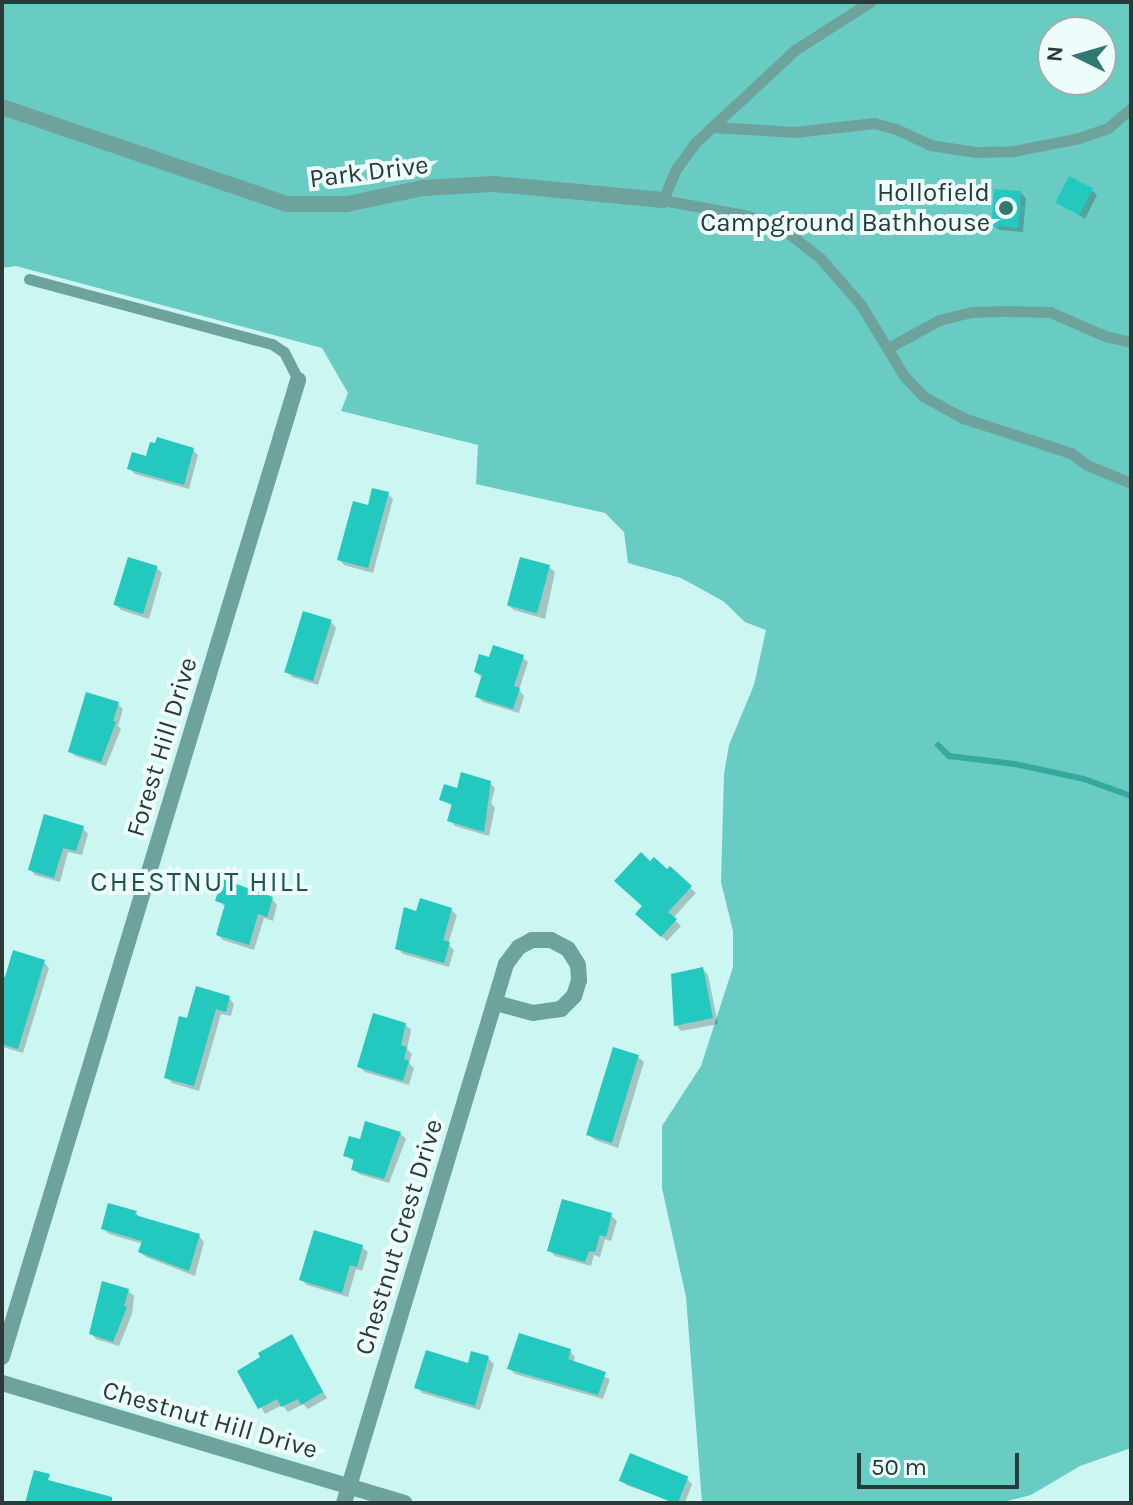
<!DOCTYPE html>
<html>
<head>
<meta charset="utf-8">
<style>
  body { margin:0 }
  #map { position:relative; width:1133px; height:1505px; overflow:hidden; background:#ccf6f1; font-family:Karla,sans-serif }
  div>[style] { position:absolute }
  .green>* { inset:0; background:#68ccc3 }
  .shadow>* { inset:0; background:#0003 }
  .stream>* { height:6px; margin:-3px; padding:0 3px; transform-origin:3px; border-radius:3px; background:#36a89f }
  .building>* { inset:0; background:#23c9be; transform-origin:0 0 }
  .service>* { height:11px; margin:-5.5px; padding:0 5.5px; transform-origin:5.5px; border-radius:5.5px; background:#6ea39d }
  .minor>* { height:16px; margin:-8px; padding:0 8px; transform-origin:8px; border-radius:8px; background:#6ea39d }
  .dots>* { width:22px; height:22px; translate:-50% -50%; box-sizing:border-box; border:4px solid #edfdfb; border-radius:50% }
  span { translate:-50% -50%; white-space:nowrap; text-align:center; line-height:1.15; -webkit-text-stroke:8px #edfdfb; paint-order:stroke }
  .street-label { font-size:26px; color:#293a38 }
  .poi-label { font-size:26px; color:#293a38 }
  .right { translate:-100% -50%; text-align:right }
  .neighbourhood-label { font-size:28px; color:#1a5550; letter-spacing:2px }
  .frame { position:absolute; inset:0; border:4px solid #293a38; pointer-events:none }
  .north { position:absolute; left:1037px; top:16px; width:80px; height:80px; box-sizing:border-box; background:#edfdfb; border:2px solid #9fafad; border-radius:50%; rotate:275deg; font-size:22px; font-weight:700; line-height:32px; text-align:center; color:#293a38 }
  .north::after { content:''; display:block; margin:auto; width:28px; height:36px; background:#307872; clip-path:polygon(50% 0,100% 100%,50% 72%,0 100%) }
  .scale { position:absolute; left:857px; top:1453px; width:162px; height:36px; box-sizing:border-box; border:4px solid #293a38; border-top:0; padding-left:10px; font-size:24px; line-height:28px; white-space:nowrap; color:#293a38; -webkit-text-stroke:6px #edfdfb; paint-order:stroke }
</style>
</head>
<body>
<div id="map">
  <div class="green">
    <div style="clip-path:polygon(evenodd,2px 2px,1131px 2px,1131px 1448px,1080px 1466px,1031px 1495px,999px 1503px,702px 1503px,686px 1297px,662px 1188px,662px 1126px,701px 1066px,733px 967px,733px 931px,721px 882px,724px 774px,729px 745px,754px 685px,766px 630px,745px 622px,723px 601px,681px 578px,628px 563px,624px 532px,605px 513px,476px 484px,478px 445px,341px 411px,348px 393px,322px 348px,16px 266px,2px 268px,2px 2px,1053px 32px,1101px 32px,1101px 80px,1053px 80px,1053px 32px)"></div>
  </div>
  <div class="shadow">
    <div style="clip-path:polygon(1091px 190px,1097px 195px,1085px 219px,1058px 202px)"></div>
    <div style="clip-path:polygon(1021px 193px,1026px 198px,1023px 232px,999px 230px,993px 225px)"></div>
    <div style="clip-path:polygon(193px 450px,198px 455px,189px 489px,135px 474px,129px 468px,147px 458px)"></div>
    <div style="clip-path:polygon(388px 494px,393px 499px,373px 573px,344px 565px,339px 559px,369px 507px)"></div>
    <div style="clip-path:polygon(549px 567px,555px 572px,545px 619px,514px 610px,508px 605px)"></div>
    <div style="clip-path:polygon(157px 568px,162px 573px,149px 619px,121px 610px,116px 605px)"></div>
    <div style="clip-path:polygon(331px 622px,336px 628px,318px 685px,292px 677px,287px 671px)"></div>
    <div style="clip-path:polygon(522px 657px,528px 662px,519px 690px,524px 696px,519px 713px,483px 702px,477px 696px,481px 677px,476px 672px,490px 659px)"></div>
    <div style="clip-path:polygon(118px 704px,123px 709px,118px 726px,121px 729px,106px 766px,75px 756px,70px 751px)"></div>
    <div style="clip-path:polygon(490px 783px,495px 788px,491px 803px,495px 808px,489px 836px,455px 826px,450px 820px,454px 807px,442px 800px,458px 790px)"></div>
    <div style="clip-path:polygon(83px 828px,88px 834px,82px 855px,68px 852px,60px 882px,35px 875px,30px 869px)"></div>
    <div style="clip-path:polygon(651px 864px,667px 872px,670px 869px,696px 893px,673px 918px,681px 926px,667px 941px,637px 914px,644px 906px)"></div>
    <div style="clip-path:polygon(272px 899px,277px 905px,273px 921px,264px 918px,254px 950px,223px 940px,218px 935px,226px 907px,218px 901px)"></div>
    <div style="clip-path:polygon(451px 910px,457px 915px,448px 944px,454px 950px,449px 967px,403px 954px,398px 948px,418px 913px)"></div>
    <div style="clip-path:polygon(44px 962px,49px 968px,23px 1053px,3px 1047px,2px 994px)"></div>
    <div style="clip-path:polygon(703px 969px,708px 975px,718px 1024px,681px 1031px,676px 1025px)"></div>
    <div style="clip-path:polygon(229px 998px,234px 1004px,231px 1016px,221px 1014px,199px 1091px,172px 1083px,167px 1077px,188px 1021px)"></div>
    <div style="clip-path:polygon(405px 1024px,411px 1030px,407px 1049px,412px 1054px,409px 1063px,414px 1068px,409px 1085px,365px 1072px,359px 1067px)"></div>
    <div style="clip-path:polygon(638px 1057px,644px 1062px,618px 1148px,595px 1140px,589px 1135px)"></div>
    <div style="clip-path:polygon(400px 1133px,406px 1139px,389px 1183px,359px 1174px,353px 1169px,355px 1162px,345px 1155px,361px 1141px)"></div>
    <div style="clip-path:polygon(136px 1213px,142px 1219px,199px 1236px,204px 1242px,195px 1276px,146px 1257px,140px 1252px,143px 1244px,109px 1234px,103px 1228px)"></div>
    <div style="clip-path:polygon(611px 1215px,617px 1221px,611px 1241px,605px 1239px,600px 1257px,594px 1255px,591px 1266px,555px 1256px,550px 1251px)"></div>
    <div style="clip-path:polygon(362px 1247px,368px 1252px,362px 1271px,356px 1269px,348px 1297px,307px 1285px,302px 1280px)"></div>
    <div style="clip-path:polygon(128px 1291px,134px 1296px,132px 1314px,119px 1346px,96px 1339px,91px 1333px)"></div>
    <div style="clip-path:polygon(292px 1337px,327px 1398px,308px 1409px,303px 1404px,288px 1412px,282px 1405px,265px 1414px,240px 1371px)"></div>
    <div style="clip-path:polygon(570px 1351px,575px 1357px,573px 1363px,610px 1379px,603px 1399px,515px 1374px,509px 1368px)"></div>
    <div style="clip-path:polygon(488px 1358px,494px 1364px,480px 1410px,422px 1393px,417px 1387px)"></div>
    <div style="clip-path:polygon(621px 1479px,687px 1479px,692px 1484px,685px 1503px,678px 1503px,626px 1485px)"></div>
  </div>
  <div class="stream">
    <div style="left:938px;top:745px;width:16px;rotate:45deg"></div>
    <div style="left:949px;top:756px;width:66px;rotate:6.9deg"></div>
    <div style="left:1015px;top:764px;width:71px;rotate:12.3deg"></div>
    <div style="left:1084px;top:779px;width:50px;rotate:19.9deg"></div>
  </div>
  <div class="building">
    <div style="left:1069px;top:176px;width:27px;height:30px;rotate:27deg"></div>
    <div style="left:994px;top:189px;width:27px;height:37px;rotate:4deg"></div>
    <div style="clip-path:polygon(157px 437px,194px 448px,184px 485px,127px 469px,132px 452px,146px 456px,150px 442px,155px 443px)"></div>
    <div style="clip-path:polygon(372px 488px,389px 492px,368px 568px,337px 560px,353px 501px,368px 505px)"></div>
    <div style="left:128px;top:557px;width:31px;height:50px;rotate:17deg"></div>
    <div style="left:520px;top:557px;width:31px;height:50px;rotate:15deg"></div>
    <div style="left:303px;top:611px;width:30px;height:64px;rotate:17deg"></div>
    <div style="clip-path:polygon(493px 645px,524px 655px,514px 686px,520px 688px,513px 709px,475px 697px,482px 675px,474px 672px,479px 654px,489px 657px)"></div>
    <div style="clip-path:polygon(86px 692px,119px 702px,113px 721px,116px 722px,101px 762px,68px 752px)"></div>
    <div style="clip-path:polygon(461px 772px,491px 781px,484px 832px,447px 821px,452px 804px,439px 800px,444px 784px,457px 788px)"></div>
    <div style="clip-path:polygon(44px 814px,84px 826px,76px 851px,63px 848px,54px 878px,28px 870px)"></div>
    <div style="clip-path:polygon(641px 852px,650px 861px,654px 857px,667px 869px,670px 866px,692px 886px,668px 912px,677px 919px,661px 937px,635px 914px,642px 906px,614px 881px)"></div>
    <div style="clip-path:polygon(222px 879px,273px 897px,267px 917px,258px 914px,249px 945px,216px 935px,225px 904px,215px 901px)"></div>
    <div style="clip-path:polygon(420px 898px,452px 908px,443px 940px,450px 942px,444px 963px,395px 949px,404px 907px,416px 911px)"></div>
    <div style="clip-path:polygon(13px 950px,45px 960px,18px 1049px,2px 1044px,2px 976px,5px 977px)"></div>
    <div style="clip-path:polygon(703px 967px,713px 1018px,674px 1026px,671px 974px)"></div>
    <div style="clip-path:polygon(196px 986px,230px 996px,226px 1012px,216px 1009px,194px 1086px,164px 1078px,179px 1016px,187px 1018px)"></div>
    <div style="clip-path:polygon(373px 1013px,406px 1023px,401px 1045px,407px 1047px,404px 1059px,409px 1061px,403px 1081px,357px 1067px)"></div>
    <div style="left:613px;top:1047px;width:27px;height:92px;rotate:17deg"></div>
    <div style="clip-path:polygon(365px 1121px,401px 1132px,384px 1179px,351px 1170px,354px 1159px,343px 1156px,349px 1136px,360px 1139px)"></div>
    <div style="clip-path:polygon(562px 1199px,612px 1213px,606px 1237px,600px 1235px,595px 1252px,589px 1251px,585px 1262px,547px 1251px)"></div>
    <div style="clip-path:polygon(108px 1203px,137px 1211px,135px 1215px,200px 1234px,189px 1271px,138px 1252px,142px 1241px,101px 1229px)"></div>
    <div style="clip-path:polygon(314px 1230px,363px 1245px,357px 1267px,350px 1265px,342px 1293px,299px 1280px)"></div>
    <div style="clip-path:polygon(102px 1281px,129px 1289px,124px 1306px,127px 1307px,113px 1342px,89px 1334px)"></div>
    <div style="clip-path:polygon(519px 1333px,571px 1349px,568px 1359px,606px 1372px,598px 1395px,507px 1369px)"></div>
    <div style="clip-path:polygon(292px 1334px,323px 1392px,301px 1405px,298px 1399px,281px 1407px,277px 1399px,258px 1409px,237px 1371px,260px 1357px,258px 1353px)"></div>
    <div style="clip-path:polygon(426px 1350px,468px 1363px,471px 1351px,489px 1356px,475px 1406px,414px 1388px)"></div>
    <div style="left:630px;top:1453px;width:63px;height:30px;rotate:22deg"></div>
    <div style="clip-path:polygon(34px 1470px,50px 1474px,48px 1480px,112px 1497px,112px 1503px,25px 1503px)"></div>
  </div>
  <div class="service">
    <div style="left:870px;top:2px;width:89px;rotate:147.4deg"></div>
    <div style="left:795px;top:50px;width:137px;rotate:137.1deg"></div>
    <div style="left:695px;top:143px;width:32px;rotate:126deg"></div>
    <div style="left:676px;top:169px;width:34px;rotate:113deg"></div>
    <div style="left:663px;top:200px;width:87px;rotate:10.5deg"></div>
    <div style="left:749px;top:216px;width:41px;rotate:22.8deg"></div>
    <div style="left:787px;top:232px;width:42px;rotate:38.2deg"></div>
    <div style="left:820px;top:258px;width:62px;rotate:48.9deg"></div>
    <div style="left:861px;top:305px;width:83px;rotate:58.8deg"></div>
    <div style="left:904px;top:376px;width:28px;rotate:46deg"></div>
    <div style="left:923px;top:396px;width:46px;rotate:28.8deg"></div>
    <div style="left:963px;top:418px;width:114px;rotate:18deg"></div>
    <div style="left:1071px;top:453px;width:20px;rotate:37deg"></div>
    <div style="left:1087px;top:465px;width:48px;rotate:22.2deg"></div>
    <div style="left:712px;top:127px;width:83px;rotate:3.4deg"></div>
    <div style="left:795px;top:132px;width:80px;rotate:-6.5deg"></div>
    <div style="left:874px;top:123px;width:23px;rotate:15deg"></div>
    <div style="left:896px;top:129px;width:38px;rotate:25deg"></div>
    <div style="left:930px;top:145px;width:46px;rotate:8.8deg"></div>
    <div style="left:975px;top:152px;width:39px;rotate:-1deg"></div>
    <div style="left:1014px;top:151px;width:66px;rotate:-11.3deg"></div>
    <div style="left:1079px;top:138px;width:31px;rotate:-19deg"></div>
    <div style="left:1108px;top:128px;width:30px;rotate:-41deg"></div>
    <div style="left:29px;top:279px;width:252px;rotate:15deg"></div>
    <div style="left:272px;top:344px;width:14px;rotate:34deg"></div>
    <div style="left:284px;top:352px;width:31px;rotate:63deg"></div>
    <div style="left:888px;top:348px;width:58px;rotate:-28.8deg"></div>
    <div style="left:939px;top:320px;width:34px;rotate:-14deg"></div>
    <div style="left:972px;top:312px;width:31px;rotate:-2deg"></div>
    <div style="left:1003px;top:311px;width:47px;rotate:1.2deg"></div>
    <div style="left:1050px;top:312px;width:60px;rotate:23.6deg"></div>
    <div style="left:1105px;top:336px;width:27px;rotate:13deg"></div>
  </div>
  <div class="minor">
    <div style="left:2px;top:107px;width:301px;rotate:18.8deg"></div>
    <div style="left:287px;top:204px;width:60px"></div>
    <div style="left:347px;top:204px;width:78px;rotate:-11.9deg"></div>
    <div style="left:423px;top:188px;width:71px;rotate:-3.2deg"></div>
    <div style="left:494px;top:184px;width:170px;rotate:5.4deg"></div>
    <div style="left:2px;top:1357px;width:1021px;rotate:-73.14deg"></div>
    <div style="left:2px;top:1383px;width:420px;rotate:16.6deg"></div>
    <div style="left:344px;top:1503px;width:563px;rotate:-73.27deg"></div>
    <div style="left:506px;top:964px;width:21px;rotate:-53deg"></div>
    <div style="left:519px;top:947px;width:15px;rotate:-28deg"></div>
    <div style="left:532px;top:940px;width:19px"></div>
    <div style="left:551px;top:940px;width:19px;rotate:28deg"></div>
    <div style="left:568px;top:949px;width:19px;rotate:58deg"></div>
    <div style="left:578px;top:965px;width:15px;rotate:86deg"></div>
    <div style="left:579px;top:980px;width:17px;rotate:107deg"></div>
    <div style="left:574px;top:996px;width:18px;rotate:135deg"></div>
    <div style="left:561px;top:1009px;width:28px;rotate:172deg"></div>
    <div style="left:533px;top:1013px;width:39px;rotate:-165deg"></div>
  </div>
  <div class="dots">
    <div style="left:1006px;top:208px;background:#307872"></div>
  </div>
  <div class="street-label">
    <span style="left:369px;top:172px;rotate:-7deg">Park Drive</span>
    <span style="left:162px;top:747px;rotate:-73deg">Forest Hill Drive</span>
    <span style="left:399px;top:1237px;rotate:-73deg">Chestnut Crest Drive</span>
    <span style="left:210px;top:1420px;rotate:16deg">Chestnut Hill Drive</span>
  </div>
  <div class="poi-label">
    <span class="right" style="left:990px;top:208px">Hollofield<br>Campground Bathhouse</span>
  </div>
  <div class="neighbourhood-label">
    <span style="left:200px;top:882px">CHESTNUT HILL</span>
  </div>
  <div class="frame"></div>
  <div class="north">N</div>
  <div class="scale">50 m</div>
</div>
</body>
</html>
